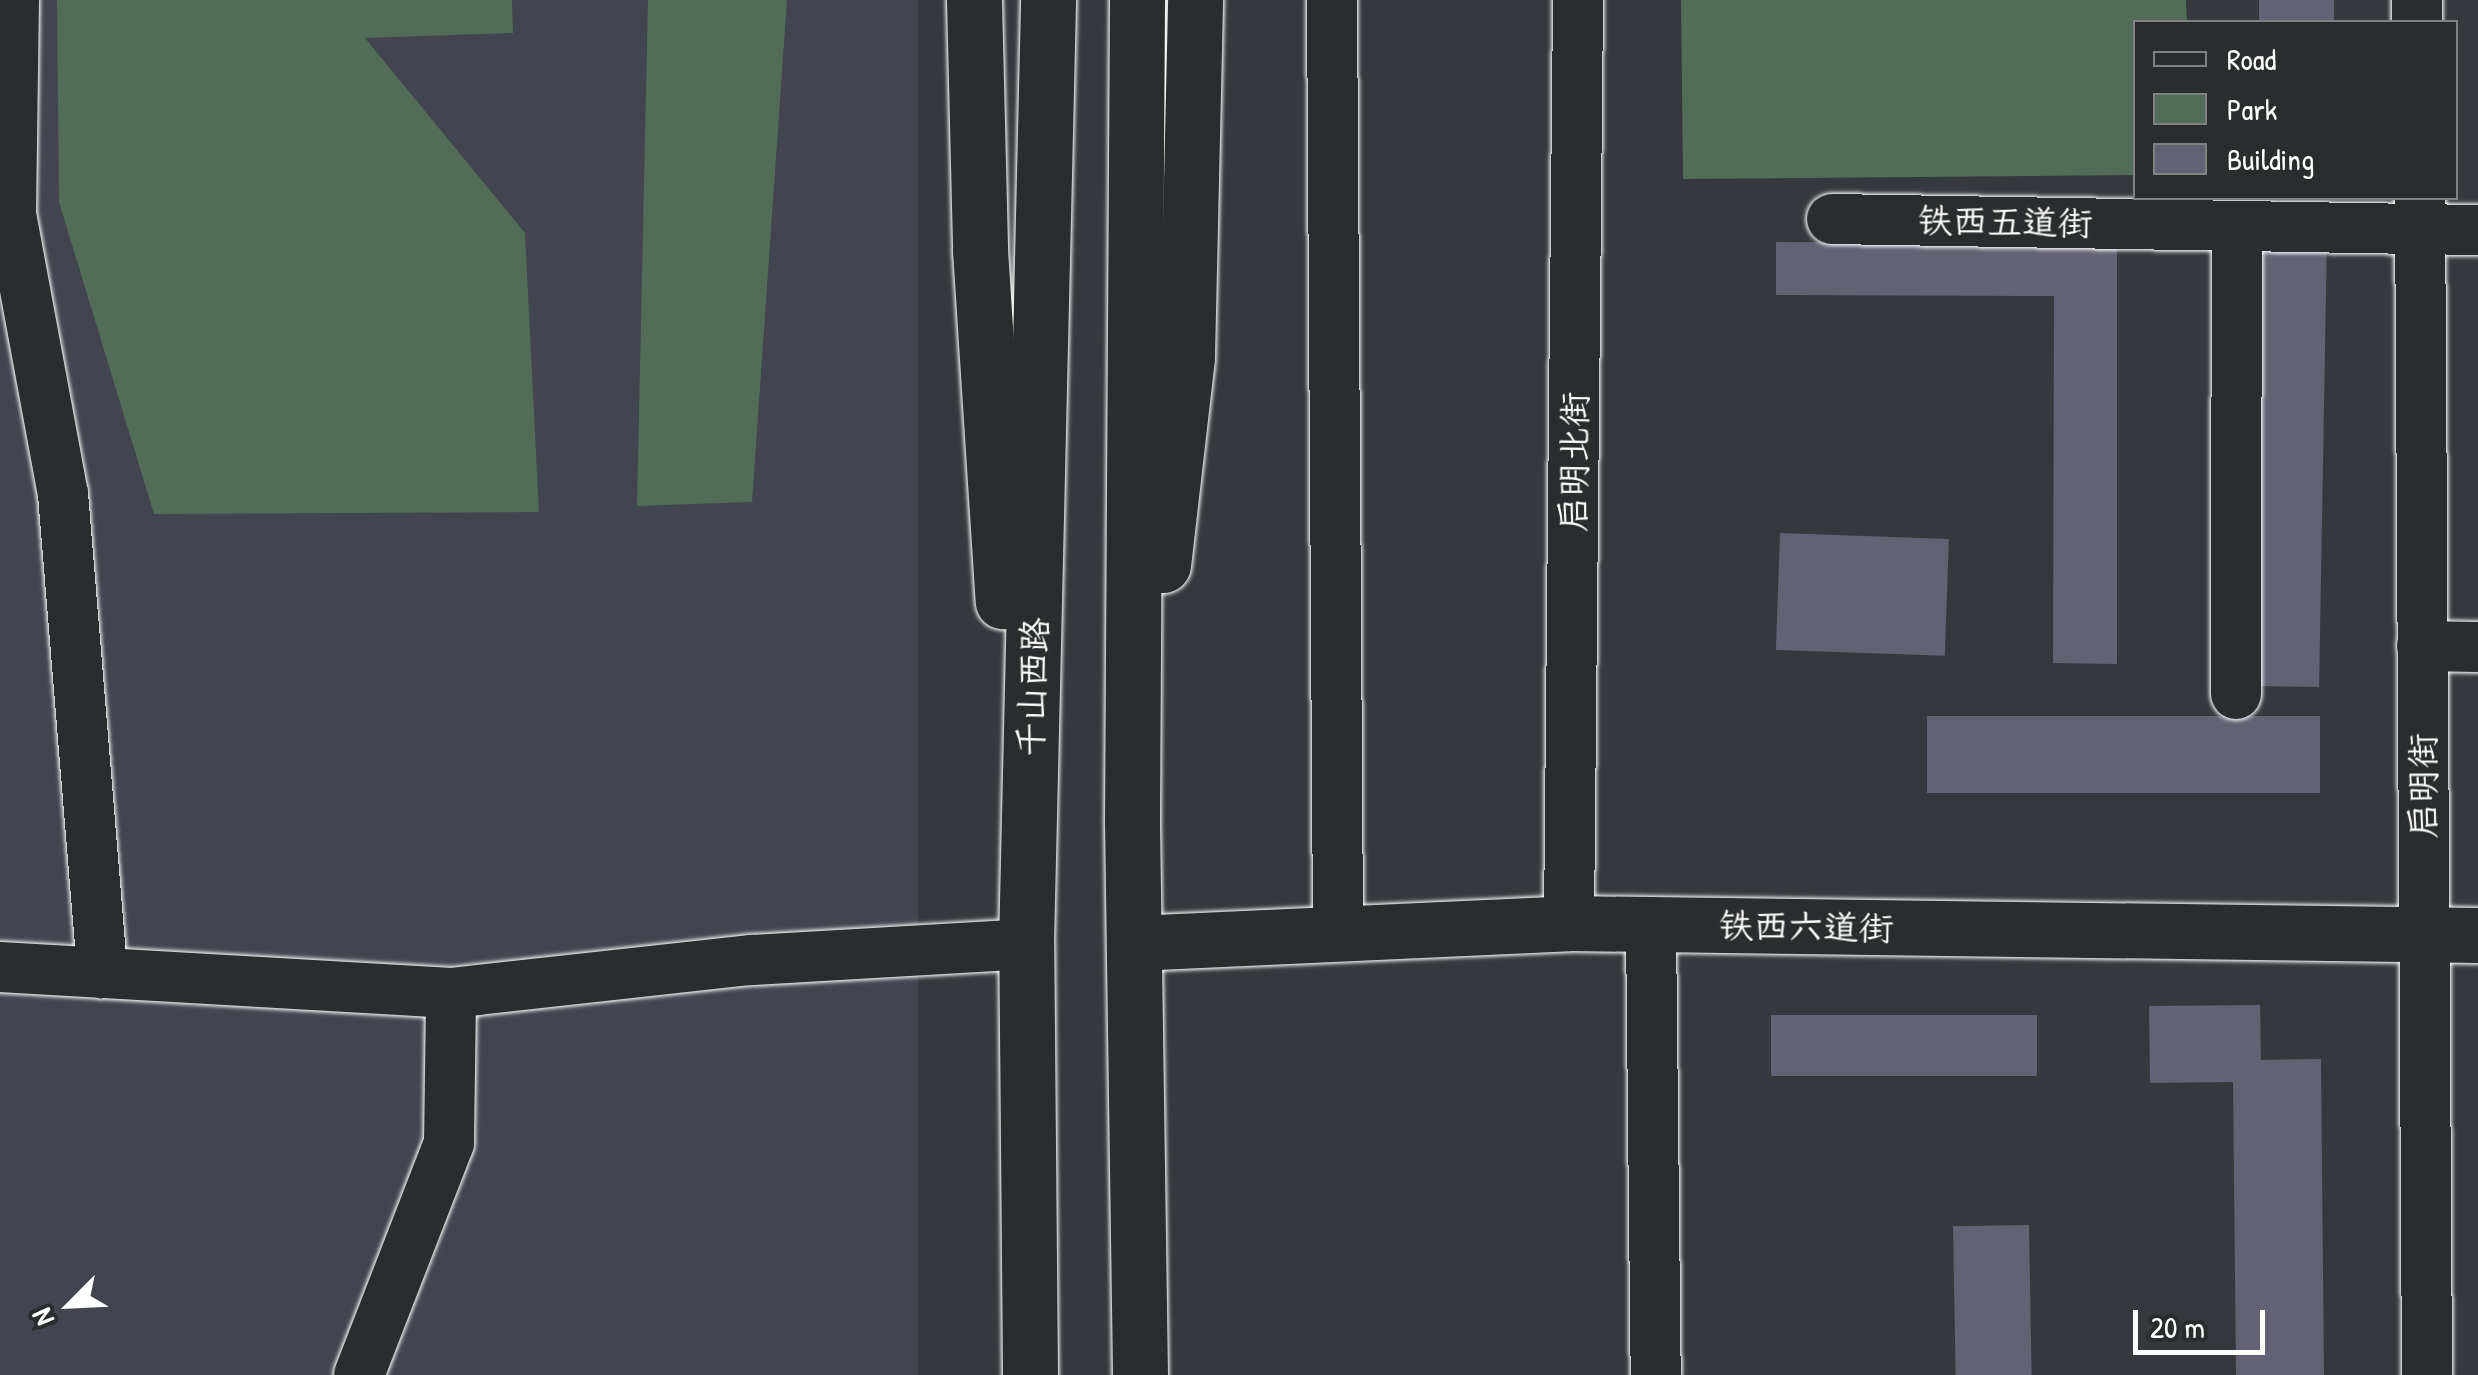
<!DOCTYPE html>
<html>
<head>
<meta charset="utf-8">
<style>
  body { margin:0 }
  #map { position:relative; width:2478px; height:1375px; overflow:hidden; background:#35383c; font-family:"Patrick Hand","LXGW WenKai TC",sans-serif }
  div>[style] { position:absolute }
  .built>* { inset:0; background:#42454d; transform-origin:0 0 }
  .green>* { inset:0; background:#536b59 }
  .building>* { inset:0; background:#626274; transform-origin:0 0 }
  .roads { filter:drop-shadow(0 0 2px #fff) drop-shadow(0 0 2px #fff) }
  .minor>* { height:50px; margin:-25px; padding:0 25px; transform-origin:25px; border-radius:25px; background:#2a2d2e }
  .major>* { height:55px; margin:-27.5px; padding:0 27.5px; transform-origin:27.5px; border-radius:27.5px; background:#2a2d2e }
  span { translate:-50% -50%; white-space:nowrap; text-align:center; line-height:1.15; -webkit-text-stroke:8px #2a2d2e; paint-order:stroke }
  .street-label { font-size:35px; color:#fff }
  .legend { position:absolute; left:2133px; top:20px; width:325px; height:180px; box-sizing:border-box; background:#2a2d2e; border:2px solid #7f8182; margin:0; padding:12px 18px; list-style:none; font-size:30px; color:#fff }
  .legend li { display:flex; align-items:center; gap:20px; height:50px }
  .legend b { width:50px; border:2px solid #7f8182 }
  .north { position:absolute; left:20px; top:1255px; width:100px; height:100px; -webkit-text-stroke:8px #2a2d2e; paint-order:stroke; rotate:246deg; font-size:28px; font-weight:700; line-height:40px; text-align:center; color:#fff }
  .north::after { content:''; display:block; margin:auto; width:35px; height:45px; background:#fff; clip-path:polygon(50% 0,100% 100%,50% 72%,0 100%) }
  .scale { position:absolute; left:2133px; top:1310px; width:132px; height:45px; box-sizing:border-box; border:5px solid #fff; border-top:0; padding-left:12px; font-size:30px; line-height:35px; white-space:nowrap; color:#fff; -webkit-text-stroke:8px #2a2d2e; paint-order:stroke }
</style>
</head>
<body>
<div id="map">
  <div class="built">
    <div style="left:0;top:0;width:918px;height:1375px"></div>
  </div>
  <div class="green">
    <div style="clip-path:polygon(57px 0,512px 0,513px 33px,365px 38px,525px 233px,539px 512px,154px 514px,59px 202px)"></div>
    <div style="clip-path:polygon(648px 0,787px 0,752px 502px,637px 506px)"></div>
    <div style="clip-path:polygon(1681px 0,2186px 0,2187px 22px,2136px 22px,2135px 175px,1683px 179px)"></div>
  </div>
  <div class="building">
    <div style="left:2259px;top:0;width:75px;height:22px"></div>
    <div style="left:2261px;top:234px;width:66px;height:452px;rotate:1deg"></div>
    <div style="clip-path:polygon(1776px 242px,2117px 244px,2117px 664px,2053px 663px,2054px 296px,1776px 295px)"></div>
    <div style="left:1780px;top:533px;width:169px;height:117px;rotate:2deg"></div>
    <div style="left:1927px;top:716px;width:393px;height:77px"></div>
    <div style="clip-path:polygon(2260px 1005px,2261px 1060px,2321px 1059px,2324px 1375px,2236px 1375px,2233px 1082px,2150px 1083px,2149px 1006px)"></div>
    <div style="left:1771px;top:1015px;width:266px;height:61px"></div>
    <div style="left:2029px;top:1225px;width:150px;height:76px;rotate:89deg"></div>
  </div>
  <div class="roads">
    <div class="minor">
      <div style="left:14px;top:0;width:214px;rotate:90.8deg"></div>
      <div style="left:11px;top:214px;width:285px;rotate:79.5deg"></div>
      <div style="left:63px;top:494px;width:481px;rotate:85.3deg"></div>
      <div style="left:1332px;top:0;width:935px;rotate:89.63deg"></div>
      <div style="left:2417px;top:0;width:22px;rotate:90deg"></div>
      <div style="left:2420px;top:198px;width:1177px;rotate:89.66deg"></div>
      <div style="left:1832px;top:219px;width:646px;rotate:0.98deg"></div>
      <div style="left:2422px;top:646px;width:56px;rotate:1deg"></div>
      <div style="left:2236px;top:694px;width:468px;rotate:-89.9deg"></div>
      <div style="left:1569px;top:923px;width:923px;rotate:-89.44deg"></div>
      <div style="left:1651px;top:925px;width:450px;rotate:89.4deg"></div>
      <div style="left:0;top:967px;width:452px;rotate:3.3deg"></div>
      <div style="left:451px;top:993px;width:303px;rotate:-6.3deg"></div>
      <div style="left:752px;top:960px;width:274px;rotate:-3.3deg"></div>
      <div style="left:359px;top:1375px;width:249px;rotate:-68.8deg"></div>
      <div style="left:449px;top:1143px;width:150px;rotate:-89.2deg"></div>
    </div>
    <div class="major">
      <div style="left:974px;top:0;width:250px;rotate:88.6deg"></div>
      <div style="left:980px;top:250px;width:352px;rotate:86.3deg"></div>
      <div style="left:1137px;top:0;width:822px;rotate:90.35deg"></div>
      <div style="left:1132px;top:822px;width:553px;rotate:89.17deg"></div>
      <div style="left:1163px;top:565px;width:209px;rotate:-83.4deg"></div>
      <div style="left:1187px;top:357px;width:357px;rotate:-88.7deg"></div>
      <div style="left:1134px;top:943px;width:435px;rotate:-2.6deg"></div>
      <div style="left:1569px;top:923px;width:909px;rotate:0.76deg"></div>
      <div style="left:1030px;top:1375px;width:431px;rotate:-90.5deg"></div>
      <div style="left:1026px;top:944px;width:944px;rotate:-88.66deg"></div>
    </div>
  </div>
  <div class="street-label">
    <span style="left:2005px;top:222px;rotate:1deg">铁西五道街</span>
    <span style="left:1574px;top:462px;rotate:-89deg">启明北街</span>
    <span style="left:1033px;top:687px;rotate:-88deg">千山西路</span>
    <span style="left:2423px;top:786px;rotate:-90deg">启明街</span>
    <span style="left:1806px;top:927px;rotate:1deg">铁西六道街</span>
  </div>
  <ul class="legend">
  <li><b style="height:12px;background:#2a2d2e"></b>Road</li>
  <li><b style="height:28px;background:#536b59"></b>Park</li>
  <li><b style="height:28px;background:#626274"></b>Building</li>
  </ul>
  <div class="north">N</div>
  <div class="scale">20 m</div>
</div>
</body>
</html>
